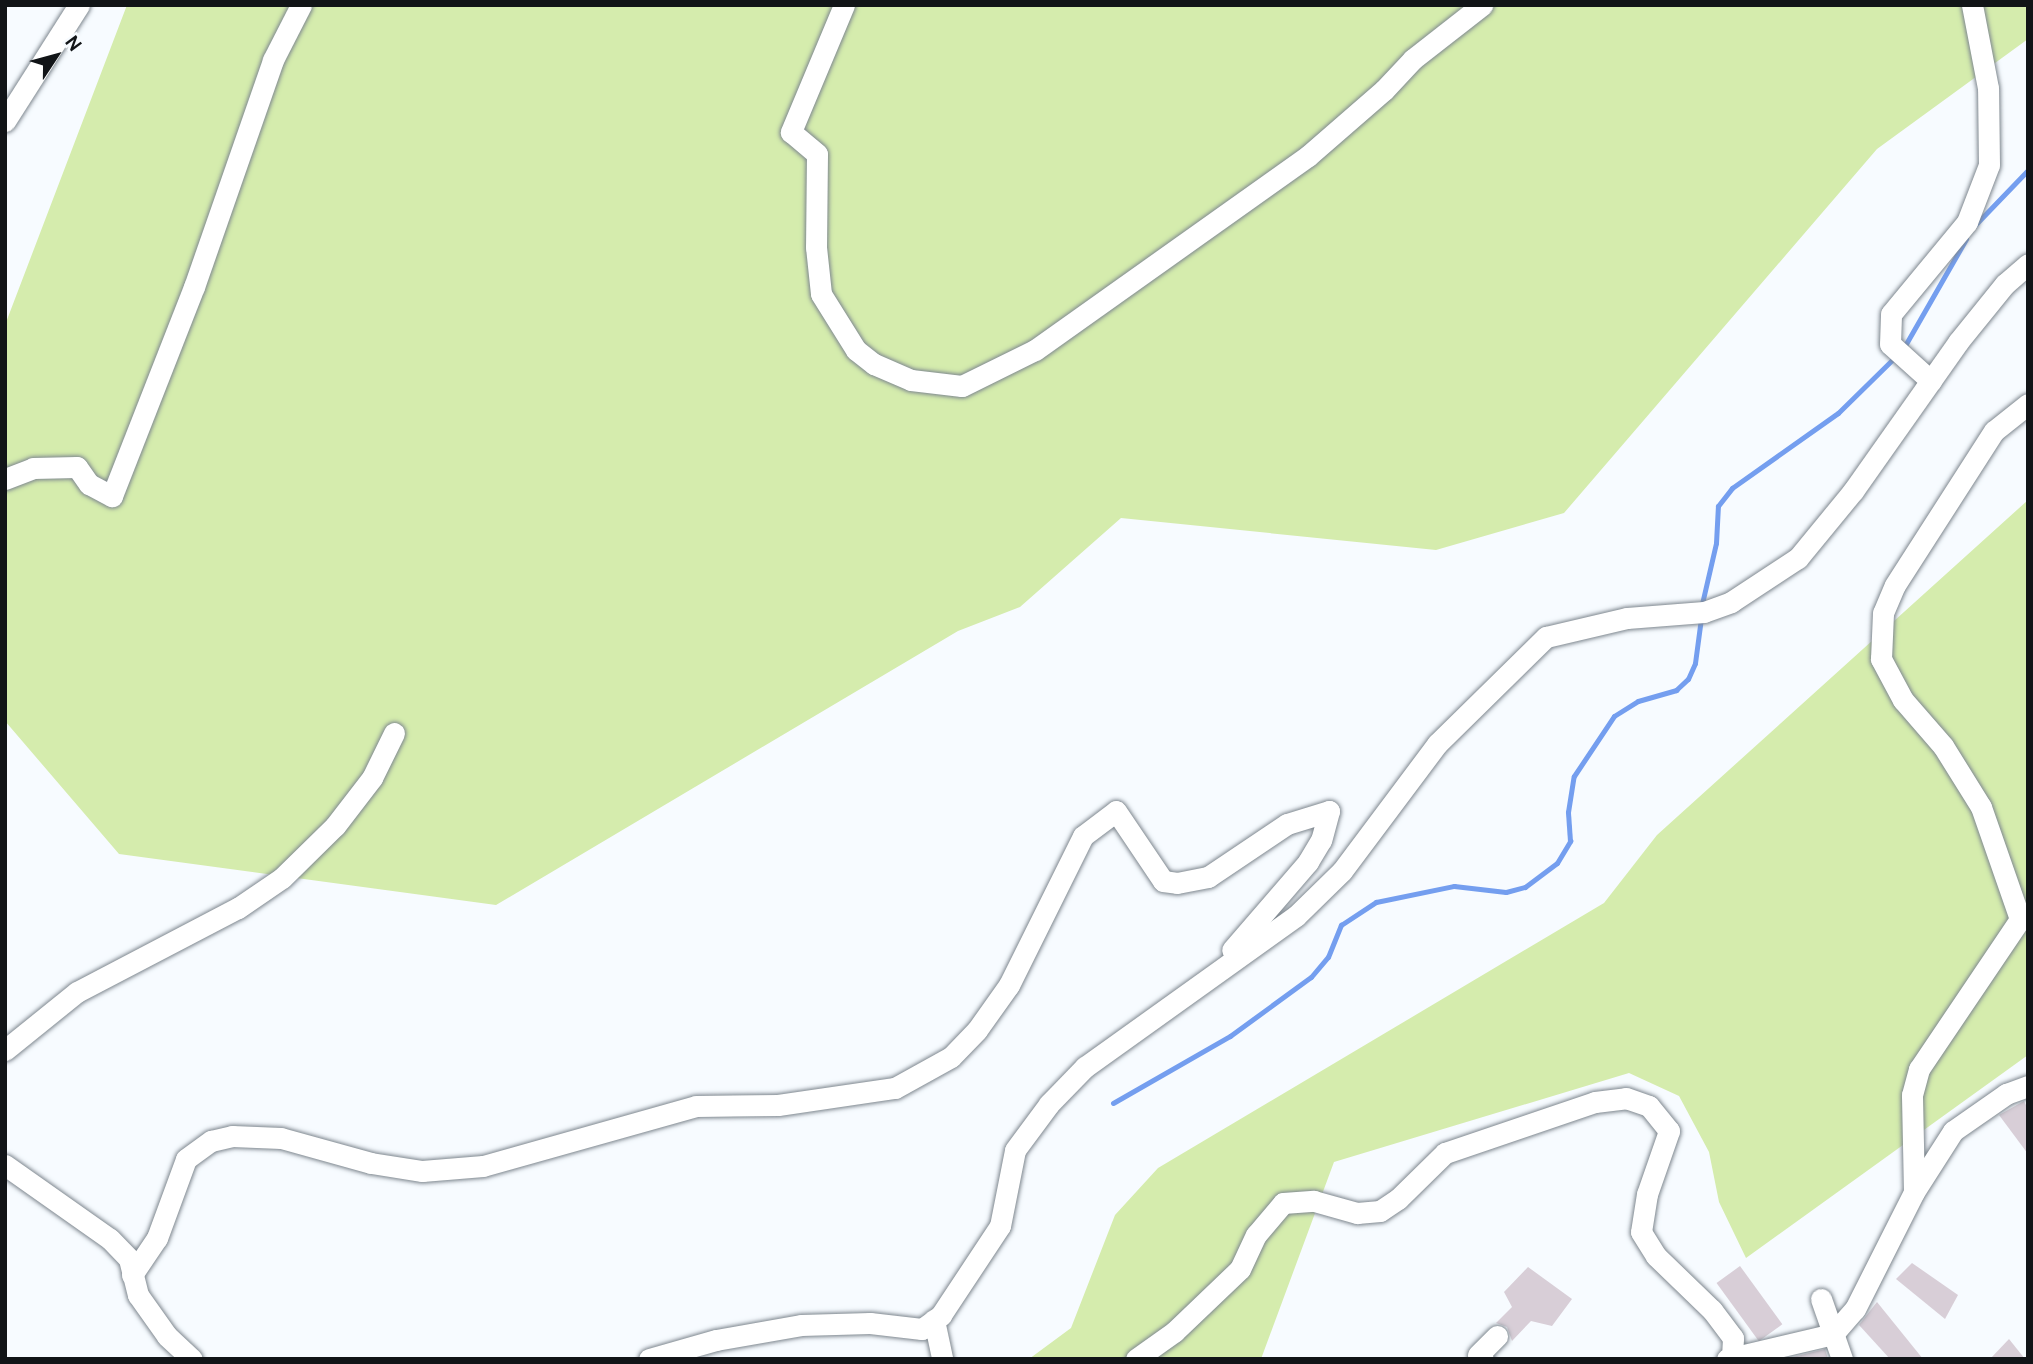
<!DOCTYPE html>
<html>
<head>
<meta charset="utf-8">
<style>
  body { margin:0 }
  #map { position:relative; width:2033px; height:1364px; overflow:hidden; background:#f7fbff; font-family:Cabin,sans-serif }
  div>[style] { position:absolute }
  .green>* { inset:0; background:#d5ecad }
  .stream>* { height:5px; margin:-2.5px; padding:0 2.5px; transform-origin:2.5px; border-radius:2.5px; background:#749eef }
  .building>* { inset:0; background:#d8ced7; transform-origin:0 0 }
  .roads { filter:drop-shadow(0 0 2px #7e878f) drop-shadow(0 0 2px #7e878f) }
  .minor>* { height:21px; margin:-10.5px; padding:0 10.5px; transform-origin:10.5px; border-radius:10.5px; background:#fff }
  span { translate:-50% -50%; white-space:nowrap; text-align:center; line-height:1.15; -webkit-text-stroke:5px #f7fbff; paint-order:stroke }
  .frame { position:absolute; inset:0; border:7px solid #111417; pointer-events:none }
  .north { position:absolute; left:21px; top:21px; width:70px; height:70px; -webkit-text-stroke:5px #f7fbff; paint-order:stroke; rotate:54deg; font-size:19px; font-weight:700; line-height:28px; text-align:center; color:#111417 }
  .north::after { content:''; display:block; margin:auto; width:24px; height:32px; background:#111417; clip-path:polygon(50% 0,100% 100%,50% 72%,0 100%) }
</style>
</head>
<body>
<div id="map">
  <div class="green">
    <div style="clip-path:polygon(127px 5px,2028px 5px,2028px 39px,1877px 149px,1564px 513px,1436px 550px,1121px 518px,1020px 607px,958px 631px,496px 905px,119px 854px,5px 721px,5px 325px)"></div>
    <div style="clip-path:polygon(2028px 500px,2028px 1055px,1746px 1258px,1719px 1202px,1709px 1152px,1679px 1096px,1629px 1073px,1334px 1162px,1261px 1359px,1029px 1359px,1071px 1328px,1115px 1215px,1158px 1168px,1604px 903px,1657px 835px)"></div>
  </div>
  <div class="stream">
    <div style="left:1975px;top:225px;width:76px;rotate:-46.1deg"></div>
    <div style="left:1903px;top:349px;width:127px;rotate:-60.2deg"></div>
    <div style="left:1701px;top:608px;width:67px;rotate:-77deg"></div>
    <div style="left:1716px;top:543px;width:37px;rotate:-87deg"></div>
    <div style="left:1718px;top:506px;width:23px;rotate:-52deg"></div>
    <div style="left:1732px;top:488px;width:130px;rotate:-35.3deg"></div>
    <div style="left:1838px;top:413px;width:81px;rotate:-44.5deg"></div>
    <div style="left:1113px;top:1103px;width:135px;rotate:-29.8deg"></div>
    <div style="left:1230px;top:1036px;width:100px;rotate:-36.1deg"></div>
    <div style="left:1311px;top:977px;width:26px;rotate:-50deg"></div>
    <div style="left:1328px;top:957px;width:35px;rotate:-68deg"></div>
    <div style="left:1341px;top:925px;width:42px;rotate:-33.3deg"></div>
    <div style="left:1376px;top:902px;width:80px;rotate:-11.6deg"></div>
    <div style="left:1454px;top:886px;width:52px;rotate:6.6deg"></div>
    <div style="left:1506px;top:892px;width:20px;rotate:-15deg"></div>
    <div style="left:1525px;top:887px;width:40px;rotate:-37deg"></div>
    <div style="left:1557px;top:863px;width:26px;rotate:-59deg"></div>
    <div style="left:1570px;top:841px;width:29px;rotate:-94deg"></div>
    <div style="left:1568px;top:812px;width:36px;rotate:-81deg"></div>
    <div style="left:1574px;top:776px;width:72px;rotate:-56.3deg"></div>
    <div style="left:1614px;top:716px;width:28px;rotate:-32deg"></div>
    <div style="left:1638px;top:701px;width:40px;rotate:-16deg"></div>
    <div style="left:1676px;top:690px;width:16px;rotate:-43deg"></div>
    <div style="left:1688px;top:679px;width:17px;rotate:-66deg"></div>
    <div style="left:1695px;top:663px;width:45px;rotate:-82.4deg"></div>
  </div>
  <div class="building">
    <div style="clip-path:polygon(2024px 1101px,2028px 1109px,2028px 1154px,1999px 1115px)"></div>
    <div style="clip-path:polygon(1912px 1263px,1958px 1295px,1945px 1319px,1896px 1279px)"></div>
    <div style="left:1740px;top:1266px;width:72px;height:29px;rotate:54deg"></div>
    <div style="clip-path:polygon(1528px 1267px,1572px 1299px,1552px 1326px,1531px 1321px,1512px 1341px,1507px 1327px,1496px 1323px,1512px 1307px,1504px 1292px)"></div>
    <div style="clip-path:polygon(1877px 1302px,1923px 1359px,1890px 1359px,1859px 1325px)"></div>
    <div style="clip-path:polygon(2009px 1339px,2025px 1359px,1990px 1359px)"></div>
    <div style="clip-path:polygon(1825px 1349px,1828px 1359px,1785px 1359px)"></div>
  </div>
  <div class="roads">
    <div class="minor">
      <div style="left:844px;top:5px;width:138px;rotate:112.7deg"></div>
      <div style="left:791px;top:132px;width:34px;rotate:40deg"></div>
      <div style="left:817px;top:154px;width:93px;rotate:90.6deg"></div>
      <div style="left:816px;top:247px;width:47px;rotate:83.9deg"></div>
      <div style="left:821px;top:294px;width:66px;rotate:58deg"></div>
      <div style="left:856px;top:350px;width:23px;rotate:38deg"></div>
      <div style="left:874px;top:364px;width:40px;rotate:23.4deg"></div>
      <div style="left:911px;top:380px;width:51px;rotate:6.7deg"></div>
      <div style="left:962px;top:386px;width:81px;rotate:-26.3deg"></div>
      <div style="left:1035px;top:350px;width:335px;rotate:-35.4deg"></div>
      <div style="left:1308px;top:156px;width:101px;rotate:-41deg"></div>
      <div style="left:1384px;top:90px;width:42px;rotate:-46.9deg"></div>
      <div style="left:1413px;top:59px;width:88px;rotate:-38deg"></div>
      <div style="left:5px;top:121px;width:138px;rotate:-57.5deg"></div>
      <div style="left:1931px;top:381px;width:55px;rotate:-137.9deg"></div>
      <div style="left:1890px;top:344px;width:30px;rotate:-88deg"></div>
      <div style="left:1891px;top:314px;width:119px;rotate:-50.4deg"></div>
      <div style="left:1967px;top:222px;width:61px;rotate:-68.9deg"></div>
      <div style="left:1989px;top:165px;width:77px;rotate:-90.7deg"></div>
      <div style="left:1988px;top:88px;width:85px;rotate:-100.9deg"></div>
      <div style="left:5px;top:479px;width:30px;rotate:-21deg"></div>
      <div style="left:33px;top:468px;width:44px;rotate:-1.3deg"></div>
      <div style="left:77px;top:467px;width:21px;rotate:55deg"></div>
      <div style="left:89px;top:484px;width:26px;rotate:28deg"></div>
      <div style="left:112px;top:496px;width:225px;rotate:-68.6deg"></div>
      <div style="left:194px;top:287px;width:240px;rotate:-70.8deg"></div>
      <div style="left:273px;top:60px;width:62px;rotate:-63deg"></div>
      <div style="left:5px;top:1050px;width:92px;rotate:-38.9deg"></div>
      <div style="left:77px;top:992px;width:182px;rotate:-27.6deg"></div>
      <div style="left:238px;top:908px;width:53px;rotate:-34.3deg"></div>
      <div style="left:282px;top:878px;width:74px;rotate:-44.5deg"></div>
      <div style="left:335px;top:826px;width:61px;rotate:-52.4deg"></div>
      <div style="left:372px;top:778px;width:50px;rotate:-63.9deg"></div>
      <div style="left:5px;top:1165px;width:128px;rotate:35.2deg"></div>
      <div style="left:110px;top:1239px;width:28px;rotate:46deg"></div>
      <div style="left:129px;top:1259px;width:37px;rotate:76deg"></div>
      <div style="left:138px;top:1295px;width:50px;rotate:54.7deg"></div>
      <div style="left:167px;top:1336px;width:34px;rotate:43deg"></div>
      <div style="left:1914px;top:1192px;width:97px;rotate:-91.2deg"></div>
      <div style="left:1912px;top:1095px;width:27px;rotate:-75deg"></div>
      <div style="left:1919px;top:1069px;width:181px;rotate:-56deg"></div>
      <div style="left:2020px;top:919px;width:119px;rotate:-109.2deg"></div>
      <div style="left:1981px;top:807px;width:72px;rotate:-121.9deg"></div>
      <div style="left:1943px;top:746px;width:61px;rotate:-131deg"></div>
      <div style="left:1903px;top:700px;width:47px;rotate:-118.2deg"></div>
      <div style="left:1881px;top:659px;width:46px;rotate:-87.5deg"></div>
      <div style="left:1883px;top:613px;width:30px;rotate:-67deg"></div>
      <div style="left:1895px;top:585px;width:183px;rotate:-57.3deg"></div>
      <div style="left:1994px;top:431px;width:43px;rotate:-38.5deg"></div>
      <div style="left:132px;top:1275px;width:45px;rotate:-56deg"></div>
      <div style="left:157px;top:1238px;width:84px;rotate:-69.8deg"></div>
      <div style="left:186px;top:1159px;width:31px;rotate:-36deg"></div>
      <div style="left:211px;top:1141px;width:22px;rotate:-13deg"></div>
      <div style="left:232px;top:1136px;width:49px;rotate:2.3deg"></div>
      <div style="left:281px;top:1138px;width:93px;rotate:15.5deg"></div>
      <div style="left:371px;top:1163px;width:52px;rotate:8.9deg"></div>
      <div style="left:422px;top:1171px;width:61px;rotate:-4.7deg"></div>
      <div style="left:483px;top:1166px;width:221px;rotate:-15.7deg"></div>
      <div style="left:696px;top:1106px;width:82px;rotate:-0.7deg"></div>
      <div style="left:778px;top:1105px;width:118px;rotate:-8.3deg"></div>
      <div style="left:895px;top:1088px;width:64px;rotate:-29deg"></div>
      <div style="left:951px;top:1057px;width:37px;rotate:-46deg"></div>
      <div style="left:977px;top:1030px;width:55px;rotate:-54.6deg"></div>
      <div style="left:1009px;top:985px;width:166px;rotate:-63.6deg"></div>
      <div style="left:1083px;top:836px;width:41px;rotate:-37.1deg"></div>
      <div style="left:1116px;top:811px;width:84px;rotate:56.1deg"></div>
      <div style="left:1163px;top:881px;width:14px;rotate:8deg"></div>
      <div style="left:1177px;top:883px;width:32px;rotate:-11deg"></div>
      <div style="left:1208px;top:877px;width:95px;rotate:-33.9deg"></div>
      <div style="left:1287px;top:824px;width:44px;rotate:-17.2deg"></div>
      <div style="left:1329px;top:811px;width:30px;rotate:105deg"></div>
      <div style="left:1321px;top:840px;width:26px;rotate:121deg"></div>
      <div style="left:1308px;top:862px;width:116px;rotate:130.8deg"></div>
      <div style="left:1821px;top:1299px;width:64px;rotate:70.7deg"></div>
      <div style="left:934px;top:1320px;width:40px;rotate:78deg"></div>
      <div style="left:649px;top:1359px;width:70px;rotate:-15.8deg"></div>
      <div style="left:716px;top:1340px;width:86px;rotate:-10deg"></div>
      <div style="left:801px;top:1325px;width:69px;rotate:-1.7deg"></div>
      <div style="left:870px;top:1323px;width:52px;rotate:6.6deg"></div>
      <div style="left:922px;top:1329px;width:24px;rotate:-36deg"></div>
      <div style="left:941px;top:1315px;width:107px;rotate:-56.5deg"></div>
      <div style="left:1000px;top:1226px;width:77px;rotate:-78.8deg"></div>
      <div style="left:1015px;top:1150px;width:57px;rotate:-53.5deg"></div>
      <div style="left:1049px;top:1104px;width:52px;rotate:-45.8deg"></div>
      <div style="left:1085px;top:1067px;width:259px;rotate:-35.6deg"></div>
      <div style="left:1296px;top:916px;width:64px;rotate:-44.4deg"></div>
      <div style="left:1342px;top:871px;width:159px;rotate:-53.2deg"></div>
      <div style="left:1437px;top:744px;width:153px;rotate:-44.5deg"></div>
      <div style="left:1546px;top:637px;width:83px;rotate:-13.2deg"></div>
      <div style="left:1627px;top:618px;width:77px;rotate:-4.5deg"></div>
      <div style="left:1704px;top:612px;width:29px;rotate:-20deg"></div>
      <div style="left:1731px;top:602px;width:80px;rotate:-33.3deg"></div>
      <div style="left:1798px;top:558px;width:87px;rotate:-50.6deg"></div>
      <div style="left:1853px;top:491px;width:182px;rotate:-54.8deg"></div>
      <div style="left:1958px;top:342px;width:75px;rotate:-51deg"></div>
      <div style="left:2005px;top:284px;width:30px;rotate:-41deg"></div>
      <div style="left:1136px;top:1359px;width:47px;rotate:-35.4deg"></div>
      <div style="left:1174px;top:1332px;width:91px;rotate:-43.7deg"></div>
      <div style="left:1240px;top:1269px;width:38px;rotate:-65deg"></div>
      <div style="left:1256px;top:1235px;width:42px;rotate:-49.8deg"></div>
      <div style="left:1283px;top:1203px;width:31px;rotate:-4deg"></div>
      <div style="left:1314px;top:1201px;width:45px;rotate:15.6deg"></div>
      <div style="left:1357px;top:1213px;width:23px;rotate:-5deg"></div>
      <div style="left:1380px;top:1211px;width:22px;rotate:-34deg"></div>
      <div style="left:1398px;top:1199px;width:66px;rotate:-44.4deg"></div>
      <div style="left:1445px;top:1153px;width:158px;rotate:-18.8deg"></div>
      <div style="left:1595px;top:1102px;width:31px;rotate:-7deg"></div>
      <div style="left:1626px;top:1098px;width:24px;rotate:19deg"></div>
      <div style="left:1649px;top:1106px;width:32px;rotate:51deg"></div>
      <div style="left:1669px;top:1131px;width:67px;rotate:109.2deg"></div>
      <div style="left:1647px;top:1194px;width:38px;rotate:99deg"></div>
      <div style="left:1641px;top:1232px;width:28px;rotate:58deg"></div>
      <div style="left:1656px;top:1256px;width:78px;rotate:44deg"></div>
      <div style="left:1712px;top:1310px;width:35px;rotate:53deg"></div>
      <div style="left:1733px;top:1338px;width:19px;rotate:93deg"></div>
      <div style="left:1483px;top:1359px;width:6px;rotate:-141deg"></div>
      <div style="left:1478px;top:1355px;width:27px;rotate:-45deg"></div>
      <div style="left:1727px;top:1359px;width:109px;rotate:-13.3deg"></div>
      <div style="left:1833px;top:1334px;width:33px;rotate:-49deg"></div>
      <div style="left:1855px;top:1309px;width:131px;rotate:-63.2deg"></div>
      <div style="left:1914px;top:1192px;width:72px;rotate:-57.4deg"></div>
      <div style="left:1953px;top:1131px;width:65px;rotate:-34.9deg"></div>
      <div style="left:2006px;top:1094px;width:23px;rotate:-20deg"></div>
    </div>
  </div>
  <div class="frame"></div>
  <div class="north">N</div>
</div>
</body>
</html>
